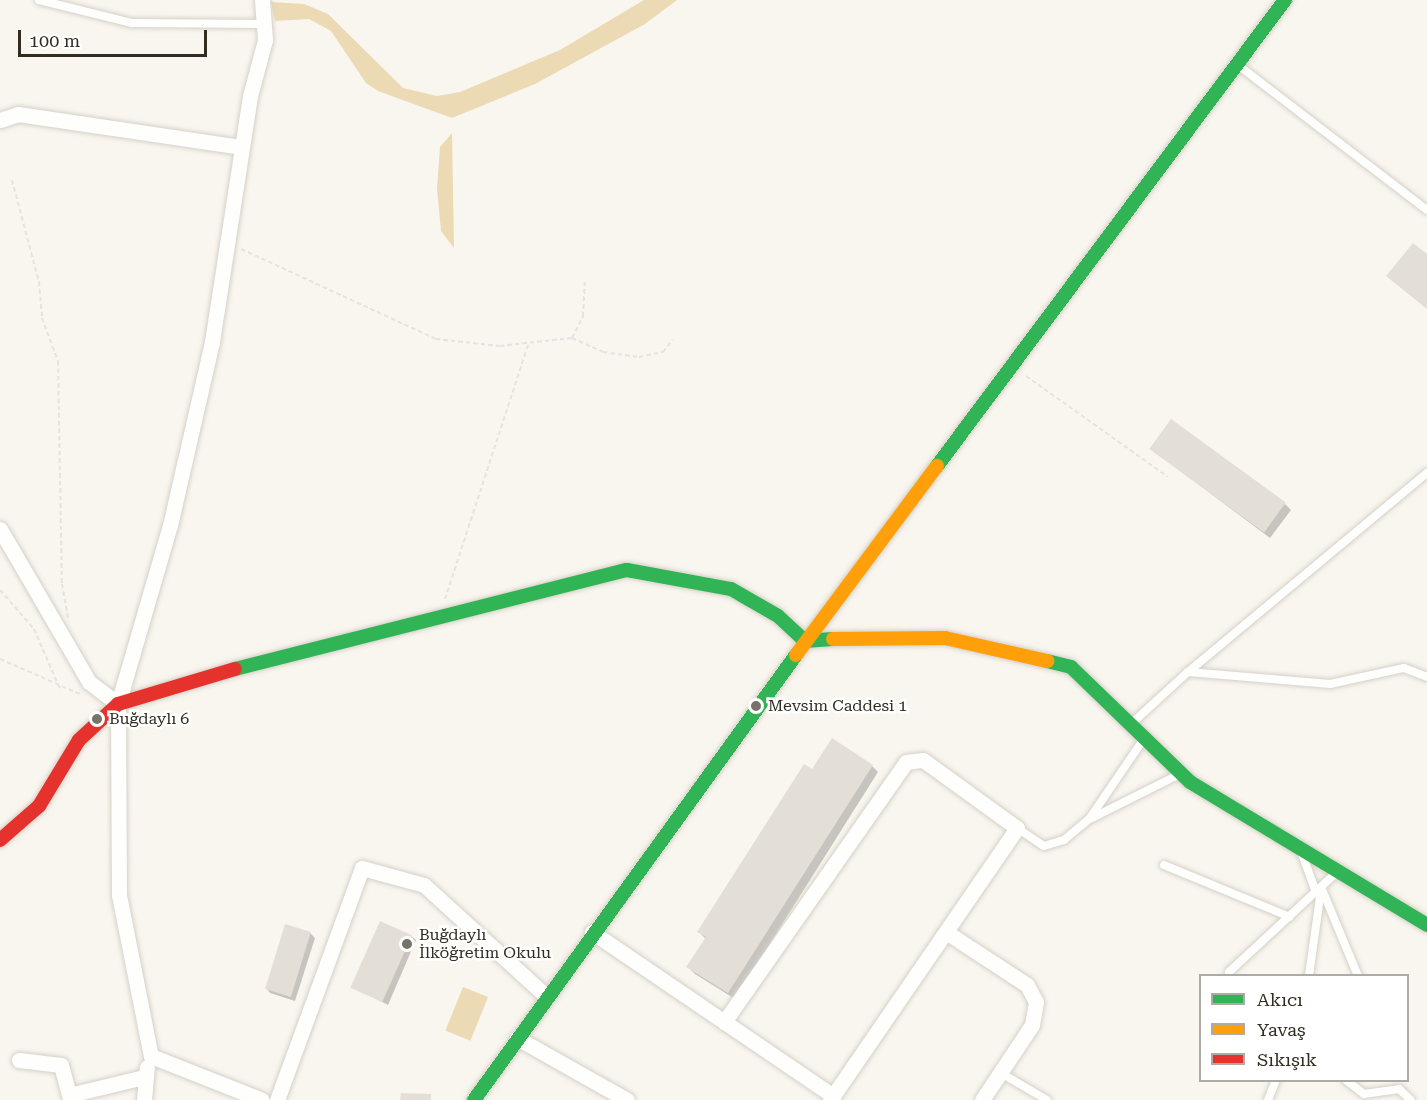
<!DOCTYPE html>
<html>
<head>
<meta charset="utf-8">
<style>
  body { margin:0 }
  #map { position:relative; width:1427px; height:1100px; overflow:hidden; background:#f9f6ef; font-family:"Roboto Serif",serif }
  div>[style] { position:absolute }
  .green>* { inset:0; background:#ecdab5; transform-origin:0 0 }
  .shadow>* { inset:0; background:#0003 }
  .building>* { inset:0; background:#e3dfd6; transform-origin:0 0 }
  .path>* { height:2px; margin-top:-1px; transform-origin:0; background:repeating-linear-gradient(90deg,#e5e3e1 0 4.5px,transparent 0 7.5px) }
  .roads { filter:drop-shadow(0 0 2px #d5d1c8) drop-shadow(0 0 2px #d5d1c8) }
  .lane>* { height:8px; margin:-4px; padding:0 4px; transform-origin:4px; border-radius:4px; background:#fefefd }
  .street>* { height:15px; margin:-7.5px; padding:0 7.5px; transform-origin:7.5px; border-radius:7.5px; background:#fefefd }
  .fast>* { height:14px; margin:-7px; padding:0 7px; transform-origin:7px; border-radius:7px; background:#30b455 }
  .slow>* { height:14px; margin:-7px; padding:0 7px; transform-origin:7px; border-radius:7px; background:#ff9f0a }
  .jam>* { height:14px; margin:-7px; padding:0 7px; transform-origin:7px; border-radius:7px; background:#e5322d }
  .dots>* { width:16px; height:16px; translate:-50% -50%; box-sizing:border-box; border:3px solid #fff; border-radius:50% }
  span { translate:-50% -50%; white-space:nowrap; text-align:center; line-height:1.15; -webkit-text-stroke:5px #fff; paint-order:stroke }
  .poi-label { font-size:16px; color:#332d21 }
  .left { translate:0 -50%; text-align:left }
  .legend { position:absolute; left:1199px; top:974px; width:210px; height:108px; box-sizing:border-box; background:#fff; border:2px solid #adaba6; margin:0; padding:8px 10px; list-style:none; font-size:18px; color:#332d21 }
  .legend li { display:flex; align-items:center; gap:12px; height:30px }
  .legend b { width:30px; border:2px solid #adaba6 }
  .scale { position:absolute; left:18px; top:30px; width:189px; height:27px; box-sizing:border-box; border:3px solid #332d21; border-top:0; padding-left:8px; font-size:18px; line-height:21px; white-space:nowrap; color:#332d21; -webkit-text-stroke:4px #fff; paint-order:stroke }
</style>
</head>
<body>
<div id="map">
  <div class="green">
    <div style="clip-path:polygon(644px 0,677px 0,645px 24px,535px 84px,452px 118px,378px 91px,366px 83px,331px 31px,309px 19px,275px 21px,271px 2px,304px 4px,328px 14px,403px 88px,437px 96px,460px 92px,560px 50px)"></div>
    <div style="clip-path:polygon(452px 133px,454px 248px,441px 231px,437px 189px,440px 147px)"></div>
    <div style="left:463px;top:987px;width:27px;height:47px;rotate:22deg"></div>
  </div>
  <div class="shadow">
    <div style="clip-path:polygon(1151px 449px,1285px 504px,1291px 510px,1270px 538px)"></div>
    <div style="clip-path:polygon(872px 766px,878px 772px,735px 999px,695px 974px,688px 967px,706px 939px,699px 932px,813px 771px)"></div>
    <div style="clip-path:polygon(310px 933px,315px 938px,295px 1001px,270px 993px,266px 988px)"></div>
    <div style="clip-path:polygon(411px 936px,416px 940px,388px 1005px,353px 987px)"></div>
  </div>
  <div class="building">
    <div style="clip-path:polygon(1413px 243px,1427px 254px,1427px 309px,1386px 276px)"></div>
    <div style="left:1171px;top:419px;width:142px;height:37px;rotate:36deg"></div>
    <div style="clip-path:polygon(832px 738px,873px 765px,728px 993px,686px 967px,706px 937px,697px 932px,804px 764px,812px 769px)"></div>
    <div style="left:380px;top:921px;width:35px;height:73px;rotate:24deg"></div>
    <div style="left:285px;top:924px;width:27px;height:68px;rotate:17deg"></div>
    <div style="clip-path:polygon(401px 1093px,431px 1094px,431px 1100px,400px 1100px)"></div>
  </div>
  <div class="path">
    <div style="left:12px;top:180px;width:106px;rotate:75.2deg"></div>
    <div style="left:39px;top:282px;width:36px;rotate:85deg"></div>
    <div style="left:42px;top:318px;width:46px;rotate:69.6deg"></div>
    <div style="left:58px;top:361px;width:223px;rotate:89deg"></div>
    <div style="left:62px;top:584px;width:35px;rotate:80deg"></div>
    <div style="left:241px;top:249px;width:215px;rotate:24.8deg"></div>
    <div style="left:436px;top:339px;width:64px;rotate:6.2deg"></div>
    <div style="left:500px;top:346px;width:72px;rotate:-6.3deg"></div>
    <div style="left:572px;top:338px;width:34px;rotate:24deg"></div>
    <div style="left:603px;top:352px;width:36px;rotate:8deg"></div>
    <div style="left:639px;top:357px;width:25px;rotate:-12deg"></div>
    <div style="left:663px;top:352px;width:16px;rotate:-52deg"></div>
    <div style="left:572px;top:338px;width:25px;rotate:-63deg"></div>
    <div style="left:583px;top:316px;width:36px;rotate:-87deg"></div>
    <div style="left:1026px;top:376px;width:174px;rotate:35.4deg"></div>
    <div style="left:0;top:590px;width:52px;rotate:48.9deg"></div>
    <div style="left:34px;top:629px;width:68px;rotate:66.5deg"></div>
    <div style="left:445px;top:599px;width:267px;rotate:-71.9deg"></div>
    <div style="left:0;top:659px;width:90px;rotate:23.7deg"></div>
  </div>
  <div class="roads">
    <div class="lane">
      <div style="left:39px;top:0;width:96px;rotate:13.9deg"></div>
      <div style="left:132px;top:23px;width:132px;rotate:0.4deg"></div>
      <div style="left:1238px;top:65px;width:238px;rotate:37.5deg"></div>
      <div style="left:1188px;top:672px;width:311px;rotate:-39.8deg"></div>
      <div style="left:1131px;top:724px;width:77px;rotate:-42.4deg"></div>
      <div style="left:1188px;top:672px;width:143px;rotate:4.8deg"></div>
      <div style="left:1330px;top:684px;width:76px;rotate:-12.2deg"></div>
      <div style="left:1404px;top:668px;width:25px;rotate:21deg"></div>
      <div style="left:1092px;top:818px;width:96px;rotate:-26.6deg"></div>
      <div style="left:1017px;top:828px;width:32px;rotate:34deg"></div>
      <div style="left:1044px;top:846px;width:21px;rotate:-17deg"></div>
      <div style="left:1064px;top:840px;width:34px;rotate:-40deg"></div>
      <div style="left:1090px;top:818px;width:94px;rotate:-55.8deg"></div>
      <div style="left:1302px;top:854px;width:40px;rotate:69.8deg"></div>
      <div style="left:1164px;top:865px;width:136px;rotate:22.4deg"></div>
      <div style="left:1321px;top:887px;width:96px;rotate:67.4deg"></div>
      <div style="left:1229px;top:972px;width:146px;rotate:-42.8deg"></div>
      <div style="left:1309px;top:976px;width:88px;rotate:-82.1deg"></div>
      <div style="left:1001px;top:1073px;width:53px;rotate:30.4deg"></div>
      <div style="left:1346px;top:1080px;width:23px;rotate:38deg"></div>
      <div style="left:1364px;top:1094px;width:35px;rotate:-8deg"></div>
      <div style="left:1399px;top:1089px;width:16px;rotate:43deg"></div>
      <div style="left:1268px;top:1100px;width:22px;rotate:-68deg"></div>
    </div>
    <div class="street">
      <div style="left:262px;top:0;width:40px;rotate:85.7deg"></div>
      <div style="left:265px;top:40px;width:58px;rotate:105deg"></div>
      <div style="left:250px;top:96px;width:249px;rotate:98.8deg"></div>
      <div style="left:212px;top:342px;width:188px;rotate:102.9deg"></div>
      <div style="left:170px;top:525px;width:186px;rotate:106.2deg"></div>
      <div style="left:118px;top:704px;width:191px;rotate:89.7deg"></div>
      <div style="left:119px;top:895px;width:164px;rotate:78.8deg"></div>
      <div style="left:151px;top:1056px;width:119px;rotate:21.6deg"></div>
      <div style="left:0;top:120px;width:19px;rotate:-18deg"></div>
      <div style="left:18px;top:114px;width:225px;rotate:8.4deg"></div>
      <div style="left:0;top:529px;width:177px;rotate:59.8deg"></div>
      <div style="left:89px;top:682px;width:36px;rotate:37deg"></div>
      <div style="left:592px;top:932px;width:292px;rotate:34.2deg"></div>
      <div style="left:946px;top:932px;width:97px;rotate:33.2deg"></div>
      <div style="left:1027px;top:985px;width:19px;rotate:62deg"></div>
      <div style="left:1036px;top:1002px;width:23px;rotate:100deg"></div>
      <div style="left:1032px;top:1025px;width:90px;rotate:123.7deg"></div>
      <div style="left:724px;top:1022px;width:317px;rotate:-55deg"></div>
      <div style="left:906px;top:762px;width:17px;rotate:-7deg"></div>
      <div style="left:923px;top:760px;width:116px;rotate:35.9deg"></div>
      <div style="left:1017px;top:828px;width:330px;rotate:124.5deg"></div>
      <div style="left:517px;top:1038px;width:126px;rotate:29.4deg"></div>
      <div style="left:19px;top:1060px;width:42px;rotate:6.8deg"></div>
      <div style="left:61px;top:1065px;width:31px;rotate:75deg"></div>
      <div style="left:69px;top:1095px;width:77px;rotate:-13.5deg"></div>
      <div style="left:144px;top:1100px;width:33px;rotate:-85deg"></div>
      <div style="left:277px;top:1100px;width:247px;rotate:-69.9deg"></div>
      <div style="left:362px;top:868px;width:64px;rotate:15.3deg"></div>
      <div style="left:424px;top:885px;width:165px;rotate:42.3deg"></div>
    </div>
    <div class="fast">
      <div style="left:937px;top:466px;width:582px;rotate:-53.25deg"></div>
      <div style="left:1047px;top:661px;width:25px;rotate:14deg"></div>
      <div style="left:1071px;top:667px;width:165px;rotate:44deg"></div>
      <div style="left:1190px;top:782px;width:277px;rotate:31.1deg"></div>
      <div style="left:235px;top:669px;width:404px;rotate:-14.2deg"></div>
      <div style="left:627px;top:570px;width:106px;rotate:10.4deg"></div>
      <div style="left:731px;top:589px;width:54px;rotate:29.9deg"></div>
      <div style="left:778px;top:616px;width:37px;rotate:43deg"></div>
      <div style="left:805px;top:641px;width:28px;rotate:-4deg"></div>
      <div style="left:474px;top:1100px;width:549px;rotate:-54.11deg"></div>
    </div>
    <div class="slow">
      <div style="left:833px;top:639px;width:112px;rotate:-0.5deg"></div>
      <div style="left:945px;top:638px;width:105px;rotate:12.7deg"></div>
      <div style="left:796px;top:655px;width:236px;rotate:-53.3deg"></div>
    </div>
    <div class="jam">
      <div style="left:0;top:840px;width:52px;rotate:-41.1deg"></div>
      <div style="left:39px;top:806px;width:77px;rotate:-58.8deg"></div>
      <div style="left:79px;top:740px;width:53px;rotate:-42.7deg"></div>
      <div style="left:118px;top:704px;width:122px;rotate:-16.7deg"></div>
    </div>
  </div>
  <div class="dots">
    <div style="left:756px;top:706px;background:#787369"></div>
    <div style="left:97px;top:719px;background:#787369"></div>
    <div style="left:407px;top:944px;background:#787369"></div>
  </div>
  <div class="poi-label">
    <span class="left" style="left:768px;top:706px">Mevsim Caddesi 1</span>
    <span class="left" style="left:109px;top:719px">Buğdaylı 6</span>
    <span class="left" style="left:419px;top:944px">Buğdaylı<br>İlköğretim Okulu</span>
  </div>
  <ul class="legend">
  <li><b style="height:8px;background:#30b455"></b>Akıcı</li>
  <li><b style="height:8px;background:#ff9f0a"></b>Yavaş</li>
  <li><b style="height:8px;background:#e5322d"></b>Sıkışık</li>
  </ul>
  <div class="scale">100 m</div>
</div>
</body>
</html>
